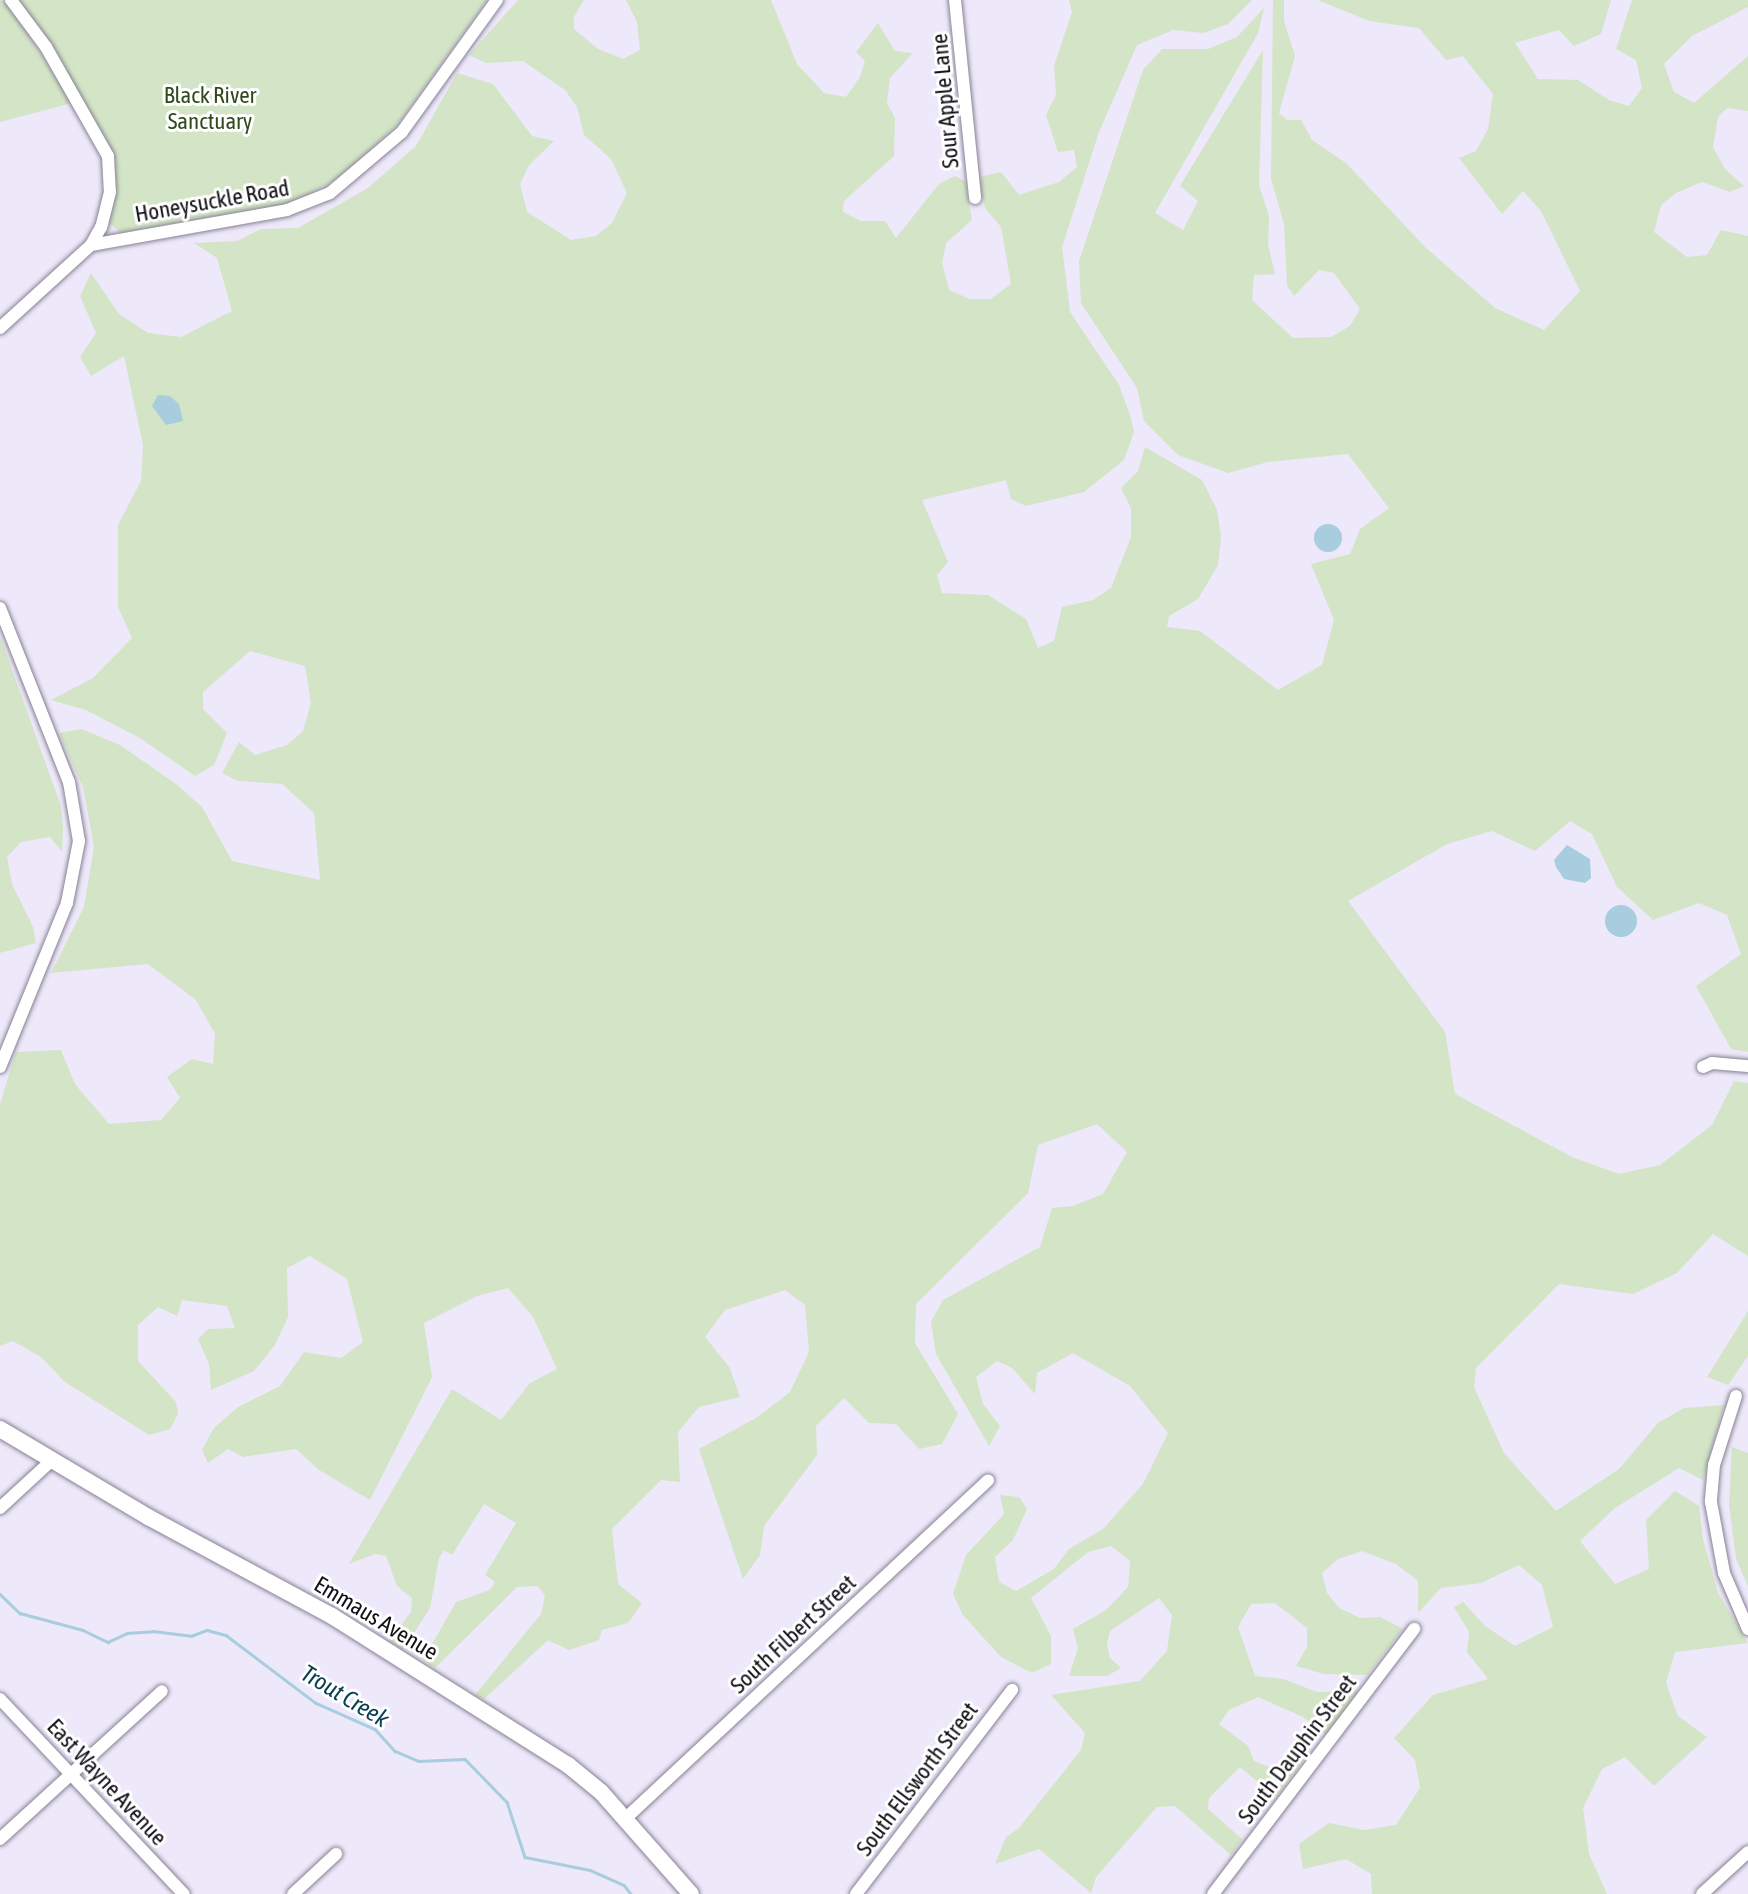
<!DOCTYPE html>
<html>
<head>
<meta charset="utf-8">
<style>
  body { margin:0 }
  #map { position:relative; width:1748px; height:1894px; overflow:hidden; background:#ede8fa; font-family:"Asap Condensed",sans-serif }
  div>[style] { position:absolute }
  .green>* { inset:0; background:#d3e5c6 }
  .water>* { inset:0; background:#a7cdde }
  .round { border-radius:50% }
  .stream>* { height:2.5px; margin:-1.25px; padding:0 1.25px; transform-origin:1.25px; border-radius:1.25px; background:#a7cdde }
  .roads { filter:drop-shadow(0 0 2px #878293) drop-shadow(0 0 2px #878293) }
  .minor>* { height:12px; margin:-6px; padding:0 6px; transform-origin:6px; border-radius:6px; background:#fff }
  .major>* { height:16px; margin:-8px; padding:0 8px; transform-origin:8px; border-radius:8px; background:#fff }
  span { translate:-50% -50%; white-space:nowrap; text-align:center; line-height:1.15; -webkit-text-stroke:6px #fff; paint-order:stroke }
  .park-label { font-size:23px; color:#314a1c }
  .street-label { font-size:23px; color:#121016 }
  .water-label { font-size:24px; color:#083f51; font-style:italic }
</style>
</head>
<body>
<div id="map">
  <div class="green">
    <div style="clip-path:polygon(0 0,10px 5px,72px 103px,0 122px)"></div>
    <div style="clip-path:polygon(18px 0,487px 0,398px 124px,340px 178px,286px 205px,121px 233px,108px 222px,115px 177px)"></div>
    <div style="clip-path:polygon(518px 0,584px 0,574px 17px,574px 29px,598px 49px,623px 59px,640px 50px,637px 22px,626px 0,771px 0,797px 64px,824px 93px,846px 97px,860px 77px,865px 61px,856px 52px,878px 23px,895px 51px,913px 53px,890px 78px,887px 103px,895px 118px,894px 156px,844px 201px,843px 212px,861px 221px,885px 221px,896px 238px,939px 184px,955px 176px,965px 181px,972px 220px,946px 243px,942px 263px,949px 290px,970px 299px,991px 299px,1011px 284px,1001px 227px,985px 208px,979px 182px,983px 176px,1001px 172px,1019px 195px,1059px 182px,1077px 167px,1074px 150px,1058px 152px,1046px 115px,1056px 95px,1054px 66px,1072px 12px,1069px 0,1252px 0,1228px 24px,1204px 33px,1173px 30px,1137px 45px,1099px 132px,1062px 247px,1070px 312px,1119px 385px,1131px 418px,1134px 432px,1124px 460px,1084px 492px,1026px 506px,1011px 499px,1006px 480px,922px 500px,948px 562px,937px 575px,942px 593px,988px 595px,1026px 619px,1038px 648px,1054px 641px,1062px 607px,1093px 600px,1111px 588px,1131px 537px,1131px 508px,1121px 488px,1138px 471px,1145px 447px,1202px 480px,1217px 510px,1221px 537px,1218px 565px,1198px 599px,1169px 616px,1167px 627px,1200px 631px,1278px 690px,1322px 665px,1334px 620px,1311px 564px,1350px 554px,1360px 529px,1389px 508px,1348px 454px,1268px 462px,1228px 473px,1178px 455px,1144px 421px,1137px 388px,1081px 303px,1079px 261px,1143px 70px,1162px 49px,1208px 49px,1237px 37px,1264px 8px,1258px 33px,1155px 213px,1183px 230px,1198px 201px,1180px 186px,1263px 50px,1259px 185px,1269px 216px,1268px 245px,1275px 274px,1254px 275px,1252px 300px,1293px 338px,1331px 337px,1350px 326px,1360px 309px,1334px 273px,1319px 270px,1294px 296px,1287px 285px,1284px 224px,1271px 179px,1273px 0,1284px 0,1284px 21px,1295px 56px,1279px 113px,1287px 120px,1301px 120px,1312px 140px,1346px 163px,1425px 247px,1495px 308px,1544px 330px,1580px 291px,1541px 211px,1523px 191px,1502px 214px,1459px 158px,1476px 151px,1488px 129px,1493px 94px,1463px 56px,1446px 60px,1419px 28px,1369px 21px,1318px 0,1611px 0,1601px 34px,1574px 46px,1559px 30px,1515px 43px,1538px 79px,1578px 80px,1609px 100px,1629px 106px,1642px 88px,1636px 60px,1616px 49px,1632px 0,1748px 0,1748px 7px,1692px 36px,1664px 64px,1674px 92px,1694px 103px,1748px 56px,1748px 111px,1727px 108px,1718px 117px,1713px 147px,1725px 169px,1744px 186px,1730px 192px,1702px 182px,1676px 193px,1661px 205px,1654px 232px,1687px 257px,1707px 255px,1721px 230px,1748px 236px,1748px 1052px,1731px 1049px,1696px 986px,1741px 954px,1727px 915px,1699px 903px,1653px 920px,1617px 887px,1592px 834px,1570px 821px,1535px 851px,1492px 831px,1447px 844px,1348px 901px,1445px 1032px,1455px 1094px,1572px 1157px,1619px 1174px,1660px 1165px,1712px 1125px,1734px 1081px,1748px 1083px,1748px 1256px,1713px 1234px,1677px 1273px,1633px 1294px,1559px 1284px,1476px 1368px,1474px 1387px,1504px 1453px,1556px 1511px,1619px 1469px,1658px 1423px,1684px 1408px,1724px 1405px,1703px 1480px,1679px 1468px,1615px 1508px,1580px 1541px,1615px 1584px,1649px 1569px,1646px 1520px,1675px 1491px,1699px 1506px,1703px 1539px,1718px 1593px,1748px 1643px,1675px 1652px,1666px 1683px,1678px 1716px,1707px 1737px,1654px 1786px,1625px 1757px,1602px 1769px,1583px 1808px,1589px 1854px,1607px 1894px,1372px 1894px,1371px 1874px,1346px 1859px,1303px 1869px,1299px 1844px,1329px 1823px,1364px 1830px,1396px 1825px,1420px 1788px,1415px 1760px,1394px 1738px,1433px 1695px,1488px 1679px,1467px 1652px,1469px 1632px,1454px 1607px,1463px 1602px,1485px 1626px,1515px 1646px,1553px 1627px,1542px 1585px,1519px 1565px,1481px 1583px,1441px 1588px,1418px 1613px,1418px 1581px,1396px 1564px,1362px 1551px,1338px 1559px,1322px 1573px,1327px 1593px,1339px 1608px,1360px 1618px,1380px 1617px,1403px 1629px,1367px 1675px,1324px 1674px,1296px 1666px,1307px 1647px,1307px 1628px,1275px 1603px,1251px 1604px,1238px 1627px,1255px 1676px,1283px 1679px,1317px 1692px,1359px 1691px,1326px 1735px,1303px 1717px,1258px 1697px,1229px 1710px,1219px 1724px,1248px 1746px,1254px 1761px,1282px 1772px,1307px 1756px,1276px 1797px,1240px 1767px,1209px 1798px,1208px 1809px,1242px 1839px,1231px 1855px,1175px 1806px,1157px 1807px,1096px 1877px,1091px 1893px,1039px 1849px,995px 1864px,1006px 1837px,1018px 1829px,1081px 1750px,1085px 1733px,1051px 1695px,1140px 1681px,1167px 1651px,1172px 1615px,1159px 1598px,1110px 1631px,1107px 1644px,1110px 1658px,1121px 1668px,1107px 1676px,1069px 1676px,1078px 1648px,1073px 1629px,1106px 1610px,1128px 1587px,1130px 1561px,1111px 1546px,1088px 1552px,1031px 1598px,1051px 1636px,1051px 1664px,1032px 1673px,1001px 1657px,963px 1615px,953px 1594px,966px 1555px,1004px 1514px,1000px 1495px,1019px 1497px,1027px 1509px,1013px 1540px,995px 1557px,999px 1582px,1016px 1591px,1054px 1569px,1069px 1549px,1103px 1529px,1143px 1484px,1168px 1433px,1130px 1386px,1073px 1353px,1037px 1373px,1035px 1394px,1012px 1368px,997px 1361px,976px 1377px,983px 1404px,1000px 1426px,989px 1446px,936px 1354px,931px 1322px,943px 1300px,1040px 1247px,1052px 1208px,1073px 1206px,1103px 1194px,1127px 1152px,1097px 1124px,1038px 1145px,1028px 1193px,916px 1304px,915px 1343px,958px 1414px,942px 1444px,919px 1449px,896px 1424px,869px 1423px,844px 1398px,816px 1426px,817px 1455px,764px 1526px,760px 1555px,743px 1579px,699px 1449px,756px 1418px,790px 1392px,809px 1352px,805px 1305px,785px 1290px,725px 1310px,705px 1337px,730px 1368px,740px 1397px,699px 1407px,678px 1432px,680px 1482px,661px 1480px,612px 1529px,618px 1584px,642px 1603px,628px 1623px,602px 1630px,599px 1640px,569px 1650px,548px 1640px,484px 1699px,475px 1695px,541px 1614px,545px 1596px,538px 1586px,517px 1587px,435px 1668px,423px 1660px,456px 1602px,490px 1590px,495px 1582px,485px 1575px,516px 1523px,484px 1504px,452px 1555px,444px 1550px,439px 1558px,430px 1608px,403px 1650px,389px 1641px,411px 1612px,412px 1598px,397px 1586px,386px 1556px,375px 1554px,349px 1564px,452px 1389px,501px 1420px,530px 1383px,557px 1369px,533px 1317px,508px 1288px,477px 1296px,424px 1323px,432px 1377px,370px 1500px,319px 1470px,296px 1449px,243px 1457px,228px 1449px,208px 1463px,202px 1450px,214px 1428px,238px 1407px,280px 1386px,304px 1352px,341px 1358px,363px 1342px,347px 1279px,310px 1256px,287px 1268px,288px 1317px,275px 1345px,254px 1371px,211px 1390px,209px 1364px,198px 1339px,208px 1329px,235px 1328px,227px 1306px,182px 1300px,177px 1316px,158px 1307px,138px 1325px,138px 1361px,176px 1402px,178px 1414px,170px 1429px,149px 1435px,65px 1382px,41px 1357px,13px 1341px,0 1346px,0 1104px,16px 1052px,61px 1050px,75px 1084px,109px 1124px,161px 1120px,180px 1098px,167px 1077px,192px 1059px,213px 1064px,215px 1034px,196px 1000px,148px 964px,51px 973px,84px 907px,94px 847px,83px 787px,59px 733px,81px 729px,120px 745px,176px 784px,202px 807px,232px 861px,320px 880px,314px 813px,282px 784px,238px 781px,222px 773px,239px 742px,255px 755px,287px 745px,303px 731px,311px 703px,305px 666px,250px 651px,203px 692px,203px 709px,227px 733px,214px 765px,195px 776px,140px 738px,86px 710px,51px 700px,93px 678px,132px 638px,118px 607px,118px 525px,141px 481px,143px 445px,124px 356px,91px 376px,80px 357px,96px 333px,80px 296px,91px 273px,119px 314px,148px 333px,181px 337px,232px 311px,217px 258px,194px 243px,237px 241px,261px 229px,298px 228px,368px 188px,416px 146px,457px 73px,493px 84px,532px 136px,554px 141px,529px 165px,520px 184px,527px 212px,571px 240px,596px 236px,612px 223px,627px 193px,611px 159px,584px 135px,577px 107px,565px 90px,523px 61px,486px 63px,469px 55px)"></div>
    <div style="clip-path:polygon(0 636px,61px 806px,63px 828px,62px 852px,50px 837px,21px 842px,7px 857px,12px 884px,33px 927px,36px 943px,0 953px)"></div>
    <div style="clip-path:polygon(1748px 1311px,1748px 1356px,1728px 1385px,1707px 1377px)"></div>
    <div style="clip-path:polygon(1732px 1447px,1748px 1453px,1748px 1586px,1736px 1559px,1729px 1504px)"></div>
  </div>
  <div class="water">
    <div style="clip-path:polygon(158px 395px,170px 396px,179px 404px,183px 421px,166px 425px,152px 406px)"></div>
    <div class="round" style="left:1314px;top:524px;width:28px;height:28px"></div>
    <div style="clip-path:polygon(1567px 845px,1590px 859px,1591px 878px,1585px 883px,1564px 879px,1556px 867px,1554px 860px)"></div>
    <div class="round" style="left:1605px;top:905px;width:32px;height:32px"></div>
  </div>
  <div class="stream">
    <div style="left:0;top:1594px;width:28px;rotate:44deg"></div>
    <div style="left:20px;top:1613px;width:65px;rotate:15.1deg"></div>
    <div style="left:83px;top:1630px;width:28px;rotate:26deg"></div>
    <div style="left:108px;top:1642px;width:21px;rotate:-25deg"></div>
    <div style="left:127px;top:1633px;width:26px;rotate:-4deg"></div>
    <div style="left:153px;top:1631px;width:38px;rotate:7deg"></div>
    <div style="left:191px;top:1636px;width:17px;rotate:-21deg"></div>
    <div style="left:207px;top:1630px;width:20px;rotate:15deg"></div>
    <div style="left:226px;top:1635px;width:113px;rotate:37.1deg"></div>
    <div style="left:316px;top:1703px;width:64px;rotate:23.8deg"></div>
    <div style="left:375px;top:1729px;width:30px;rotate:48deg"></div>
    <div style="left:395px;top:1751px;width:25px;rotate:23deg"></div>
    <div style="left:418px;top:1761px;width:47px;rotate:-2.4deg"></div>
    <div style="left:465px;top:1759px;width:60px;rotate:45.7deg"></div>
    <div style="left:507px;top:1802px;width:58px;rotate:71.9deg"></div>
    <div style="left:525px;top:1857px;width:66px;rotate:11.3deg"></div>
    <div style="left:590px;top:1870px;width:37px;rotate:24deg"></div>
    <div style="left:624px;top:1885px;width:11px;rotate:52deg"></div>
  </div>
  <div class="roads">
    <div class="minor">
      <div style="left:11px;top:0;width:59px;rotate:53.3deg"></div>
      <div style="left:46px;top:47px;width:125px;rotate:60.4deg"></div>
      <div style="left:108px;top:156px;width:36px;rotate:87deg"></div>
      <div style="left:110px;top:192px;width:36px;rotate:104deg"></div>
      <div style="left:101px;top:227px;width:21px;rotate:119deg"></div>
      <div style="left:955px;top:0;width:199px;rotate:84.2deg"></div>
      <div style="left:0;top:328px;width:123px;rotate:-42.4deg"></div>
      <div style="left:91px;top:245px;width:199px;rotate:-10.1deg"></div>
      <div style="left:287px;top:210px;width:46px;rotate:-21.6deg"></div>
      <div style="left:330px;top:193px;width:94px;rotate:-40.3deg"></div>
      <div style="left:402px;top:132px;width:163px;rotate:-54.3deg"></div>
      <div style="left:0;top:608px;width:187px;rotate:68.4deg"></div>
      <div style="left:69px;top:782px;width:60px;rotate:80.4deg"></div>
      <div style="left:79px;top:841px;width:63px;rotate:101deg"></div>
      <div style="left:67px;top:903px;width:177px;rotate:112.2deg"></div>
      <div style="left:1703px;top:1067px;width:10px;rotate:-24deg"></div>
      <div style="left:1712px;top:1063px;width:36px;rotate:5deg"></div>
      <div style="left:1736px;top:1396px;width:72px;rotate:107.7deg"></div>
      <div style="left:1714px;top:1465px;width:37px;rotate:95deg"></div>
      <div style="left:1711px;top:1502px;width:72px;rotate:79.6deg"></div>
      <div style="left:1724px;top:1573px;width:61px;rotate:66.8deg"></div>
      <div style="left:0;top:1508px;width:71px;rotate:-42.7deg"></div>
      <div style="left:0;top:1699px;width:268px;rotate:46.7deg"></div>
      <div style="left:626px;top:1818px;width:495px;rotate:-43deg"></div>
      <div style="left:0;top:1839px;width:219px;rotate:-42.4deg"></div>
      <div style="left:293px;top:1894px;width:59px;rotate:-42.9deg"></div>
      <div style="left:856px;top:1894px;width:257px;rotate:-52.6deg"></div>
      <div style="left:1213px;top:1894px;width:333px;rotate:-52.8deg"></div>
      <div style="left:1702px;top:1894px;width:62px;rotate:-42.4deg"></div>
    </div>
    <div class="major">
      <div style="left:0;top:1429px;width:174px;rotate:30.7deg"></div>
      <div style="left:150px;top:1518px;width:207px;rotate:28.3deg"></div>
      <div style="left:332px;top:1616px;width:279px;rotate:32.3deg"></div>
      <div style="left:568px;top:1765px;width:43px;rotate:39.3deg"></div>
      <div style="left:601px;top:1792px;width:136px;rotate:48.6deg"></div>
    </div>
  </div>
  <div class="park-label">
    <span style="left:210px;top:108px">Black River<br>Sanctuary</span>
  </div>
  <div class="street-label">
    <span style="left:945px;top:101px;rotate:-95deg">Sour Apple Lane</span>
    <span style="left:212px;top:201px;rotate:-10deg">Honeysuckle Road</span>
    <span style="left:376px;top:1618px;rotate:31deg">Emmaus Avenue</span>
    <span style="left:793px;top:1634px;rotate:-43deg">South Filbert Street</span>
    <span style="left:1297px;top:1749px;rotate:-53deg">South Dauphin Street</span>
    <span style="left:917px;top:1779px;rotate:-53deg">South Ellsworth Street</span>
    <span style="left:107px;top:1782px;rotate:47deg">East Wayne Avenue</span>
  </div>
  <div class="water-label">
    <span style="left:345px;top:1696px;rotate:31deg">Trout Creek</span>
  </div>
</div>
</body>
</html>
